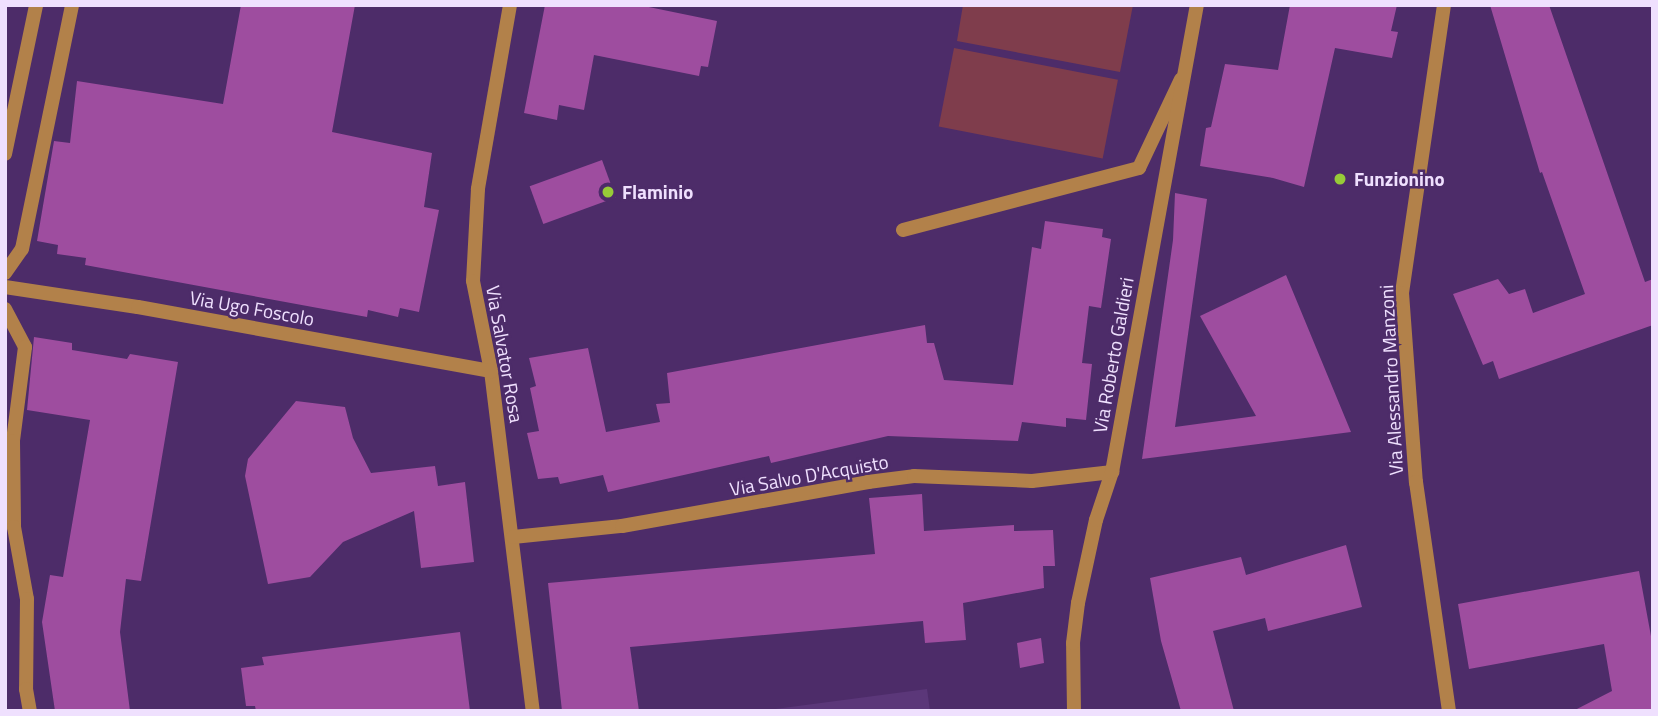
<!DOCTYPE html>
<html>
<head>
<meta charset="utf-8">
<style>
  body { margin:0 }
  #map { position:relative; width:1658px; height:716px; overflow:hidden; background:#4d2c69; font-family:"Titillium Web",sans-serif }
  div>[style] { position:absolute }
  .built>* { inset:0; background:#5b3779 }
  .green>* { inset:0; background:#7f3d4c; transform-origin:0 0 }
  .building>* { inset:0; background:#9e4d9f; transform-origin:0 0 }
  .service>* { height:14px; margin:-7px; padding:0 7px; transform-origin:7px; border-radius:7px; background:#b2814a }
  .minor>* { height:14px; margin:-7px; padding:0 7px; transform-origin:7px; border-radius:7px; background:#b2814a }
  .dots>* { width:19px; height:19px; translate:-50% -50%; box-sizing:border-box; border:4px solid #4d2c69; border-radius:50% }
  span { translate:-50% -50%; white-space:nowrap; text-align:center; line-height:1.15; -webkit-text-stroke:5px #4d2c69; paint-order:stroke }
  .poi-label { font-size:19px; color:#efe0fe; font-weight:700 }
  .left { translate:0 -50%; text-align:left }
  .street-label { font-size:19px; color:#efe0fe }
  .frame { position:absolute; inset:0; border:7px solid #efe0fe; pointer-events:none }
</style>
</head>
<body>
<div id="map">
  <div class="built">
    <div style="clip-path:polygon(927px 689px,930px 711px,761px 711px)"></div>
  </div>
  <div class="green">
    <div style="clip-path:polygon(963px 5px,1133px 5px,1120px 72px,957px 41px)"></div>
    <div style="left:954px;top:48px;width:167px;height:80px;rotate:11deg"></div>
  </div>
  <div class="building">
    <div style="clip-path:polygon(241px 5px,355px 5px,332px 132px,432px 153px,424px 207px,439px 210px,419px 312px,400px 308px,398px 317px,368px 310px,367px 317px,85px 265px,86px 258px,57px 254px,58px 245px,37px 241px,54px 141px,70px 143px,77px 81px,223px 104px)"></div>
    <div style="clip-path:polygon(545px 5px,639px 5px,717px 21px,708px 67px,701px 66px,699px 76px,594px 55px,584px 110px,559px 105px,557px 120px,524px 113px)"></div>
    <div style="clip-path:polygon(1290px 5px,1397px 5px,1391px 31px,1398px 32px,1392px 58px,1335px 48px,1304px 187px,1273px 178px,1200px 166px,1206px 128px,1211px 127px,1225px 64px,1278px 70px)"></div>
    <div style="clip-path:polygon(1490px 5px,1549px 5px,1645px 282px,1653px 279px,1653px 325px,1499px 379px,1493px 361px,1483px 365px,1453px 294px,1498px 279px,1509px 294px,1525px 289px,1533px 313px,1585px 294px,1542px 172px,1540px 173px)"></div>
    <div style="left:602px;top:160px;width:40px;height:77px;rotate:70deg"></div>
    <div style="clip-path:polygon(1175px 193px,1207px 199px,1175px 427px,1256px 416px,1200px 316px,1286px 275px,1351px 432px,1142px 459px,1173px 240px)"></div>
    <div style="clip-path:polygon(1045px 221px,1103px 229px,1102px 237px,1111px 239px,1101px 308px,1089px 306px,1082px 363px,1092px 364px,1086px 420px,1066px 418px,1066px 427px,1022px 422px,1018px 441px,888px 436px,771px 463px,769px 456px,608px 492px,603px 475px,560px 484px,558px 477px,538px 479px,527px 433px,539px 431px,530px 388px,536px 386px,529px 358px,588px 348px,606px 432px,660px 422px,656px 404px,670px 403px,667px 373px,925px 325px,927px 343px,934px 343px,944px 380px,1013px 385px,1032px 247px,1041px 249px)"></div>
    <div style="clip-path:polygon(34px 337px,72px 343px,72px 350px,127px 359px,130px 354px,178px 362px,141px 581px,126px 579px,120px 632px,130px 711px,55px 711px,42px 622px,50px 575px,63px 577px,90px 420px,27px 410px)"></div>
    <div style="clip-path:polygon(296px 401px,345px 407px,353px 438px,371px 473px,435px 466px,438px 486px,465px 482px,474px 562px,421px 568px,414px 511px,343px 542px,310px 577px,268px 584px,245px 476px,248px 459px)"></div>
    <div style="clip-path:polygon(922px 494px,924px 531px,1014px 525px,1014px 531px,1053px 530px,1055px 566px,1043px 566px,1044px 588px,963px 603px,966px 640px,925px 643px,923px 621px,630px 647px,639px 711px,562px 711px,548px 583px,875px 554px,869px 498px)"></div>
    <div style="clip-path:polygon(1346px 545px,1362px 607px,1268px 631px,1265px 618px,1213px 631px,1234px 711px,1181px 711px,1161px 641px,1150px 578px,1241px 557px,1246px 575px)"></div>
    <div style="clip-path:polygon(1639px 571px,1653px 647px,1653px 711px,1573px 711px,1612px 691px,1604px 644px,1469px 669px,1458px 604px)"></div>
    <div style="clip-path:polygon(460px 632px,470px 711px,256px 711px,255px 706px,246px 706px,241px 668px,264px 665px,262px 657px)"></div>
    <div style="clip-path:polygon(1041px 638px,1044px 663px,1020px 668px,1017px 643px)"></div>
  </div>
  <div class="service">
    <div style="left:903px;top:230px;width:244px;rotate:-14.7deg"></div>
    <div style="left:1139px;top:168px;width:98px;rotate:-64.7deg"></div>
    <div style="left:5px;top:309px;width:43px;rotate:62.2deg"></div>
    <div style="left:25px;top:347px;width:95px;rotate:97.3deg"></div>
    <div style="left:13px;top:441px;width:86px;rotate:89.3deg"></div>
    <div style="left:14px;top:527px;width:73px;rotate:79.8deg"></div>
    <div style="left:27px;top:599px;width:90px;rotate:90.6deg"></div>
    <div style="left:26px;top:689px;width:22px;rotate:80deg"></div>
  </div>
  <div class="minor">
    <div style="left:510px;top:5px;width:187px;rotate:99.9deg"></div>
    <div style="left:478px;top:189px;width:92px;rotate:93.1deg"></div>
    <div style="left:473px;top:281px;width:92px;rotate:78.7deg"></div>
    <div style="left:491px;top:371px;width:343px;rotate:83deg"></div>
    <div style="left:1444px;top:5px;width:291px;rotate:98.3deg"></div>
    <div style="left:1402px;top:293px;width:190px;rotate:85.8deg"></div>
    <div style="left:1416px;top:482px;width:231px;rotate:81.8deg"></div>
    <div style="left:5px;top:154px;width:152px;rotate:-78.2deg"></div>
    <div style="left:5px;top:273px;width:29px;rotate:-55deg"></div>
    <div style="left:22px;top:249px;width:249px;rotate:-78.4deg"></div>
    <div style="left:5px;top:287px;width:134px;rotate:8.6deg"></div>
    <div style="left:138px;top:307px;width:359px;rotate:10.3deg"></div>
    <div style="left:513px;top:537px;width:110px;rotate:-5.8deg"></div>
    <div style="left:622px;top:526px;width:250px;rotate:-10.1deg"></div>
    <div style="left:868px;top:482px;width:46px;rotate:-7.4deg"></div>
    <div style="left:914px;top:476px;width:118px;rotate:2.4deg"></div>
    <div style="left:1032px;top:481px;width:81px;rotate:-6.4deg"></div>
    <div style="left:1074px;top:711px;width:68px;rotate:-90.8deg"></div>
    <div style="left:1073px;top:643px;width:40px;rotate:-82.9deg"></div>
    <div style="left:1078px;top:603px;width:85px;rotate:-77.8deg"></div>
    <div style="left:1096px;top:520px;width:51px;rotate:-71.6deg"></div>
    <div style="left:1112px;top:472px;width:475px;rotate:-79.7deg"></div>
  </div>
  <div class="dots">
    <div style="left:1340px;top:179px;background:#97cb38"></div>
    <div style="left:608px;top:192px;background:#97cb38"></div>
  </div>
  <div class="poi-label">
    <span class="left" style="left:1354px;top:179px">Funzionino</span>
    <span class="left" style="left:622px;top:192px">Flaminio</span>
  </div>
  <div class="street-label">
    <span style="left:252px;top:308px;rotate:10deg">Via Ugo Foscolo</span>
    <span style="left:505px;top:354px;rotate:80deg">Via Salvator Rosa</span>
    <span style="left:1113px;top:355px;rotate:-80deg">Via Roberto Galdieri</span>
    <span style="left:1391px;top:380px;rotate:-93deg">Via Alessandro Manzoni</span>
    <span style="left:809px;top:475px;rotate:-10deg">Via Salvo D'Acquisto</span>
  </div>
  <div class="frame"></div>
</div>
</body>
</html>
